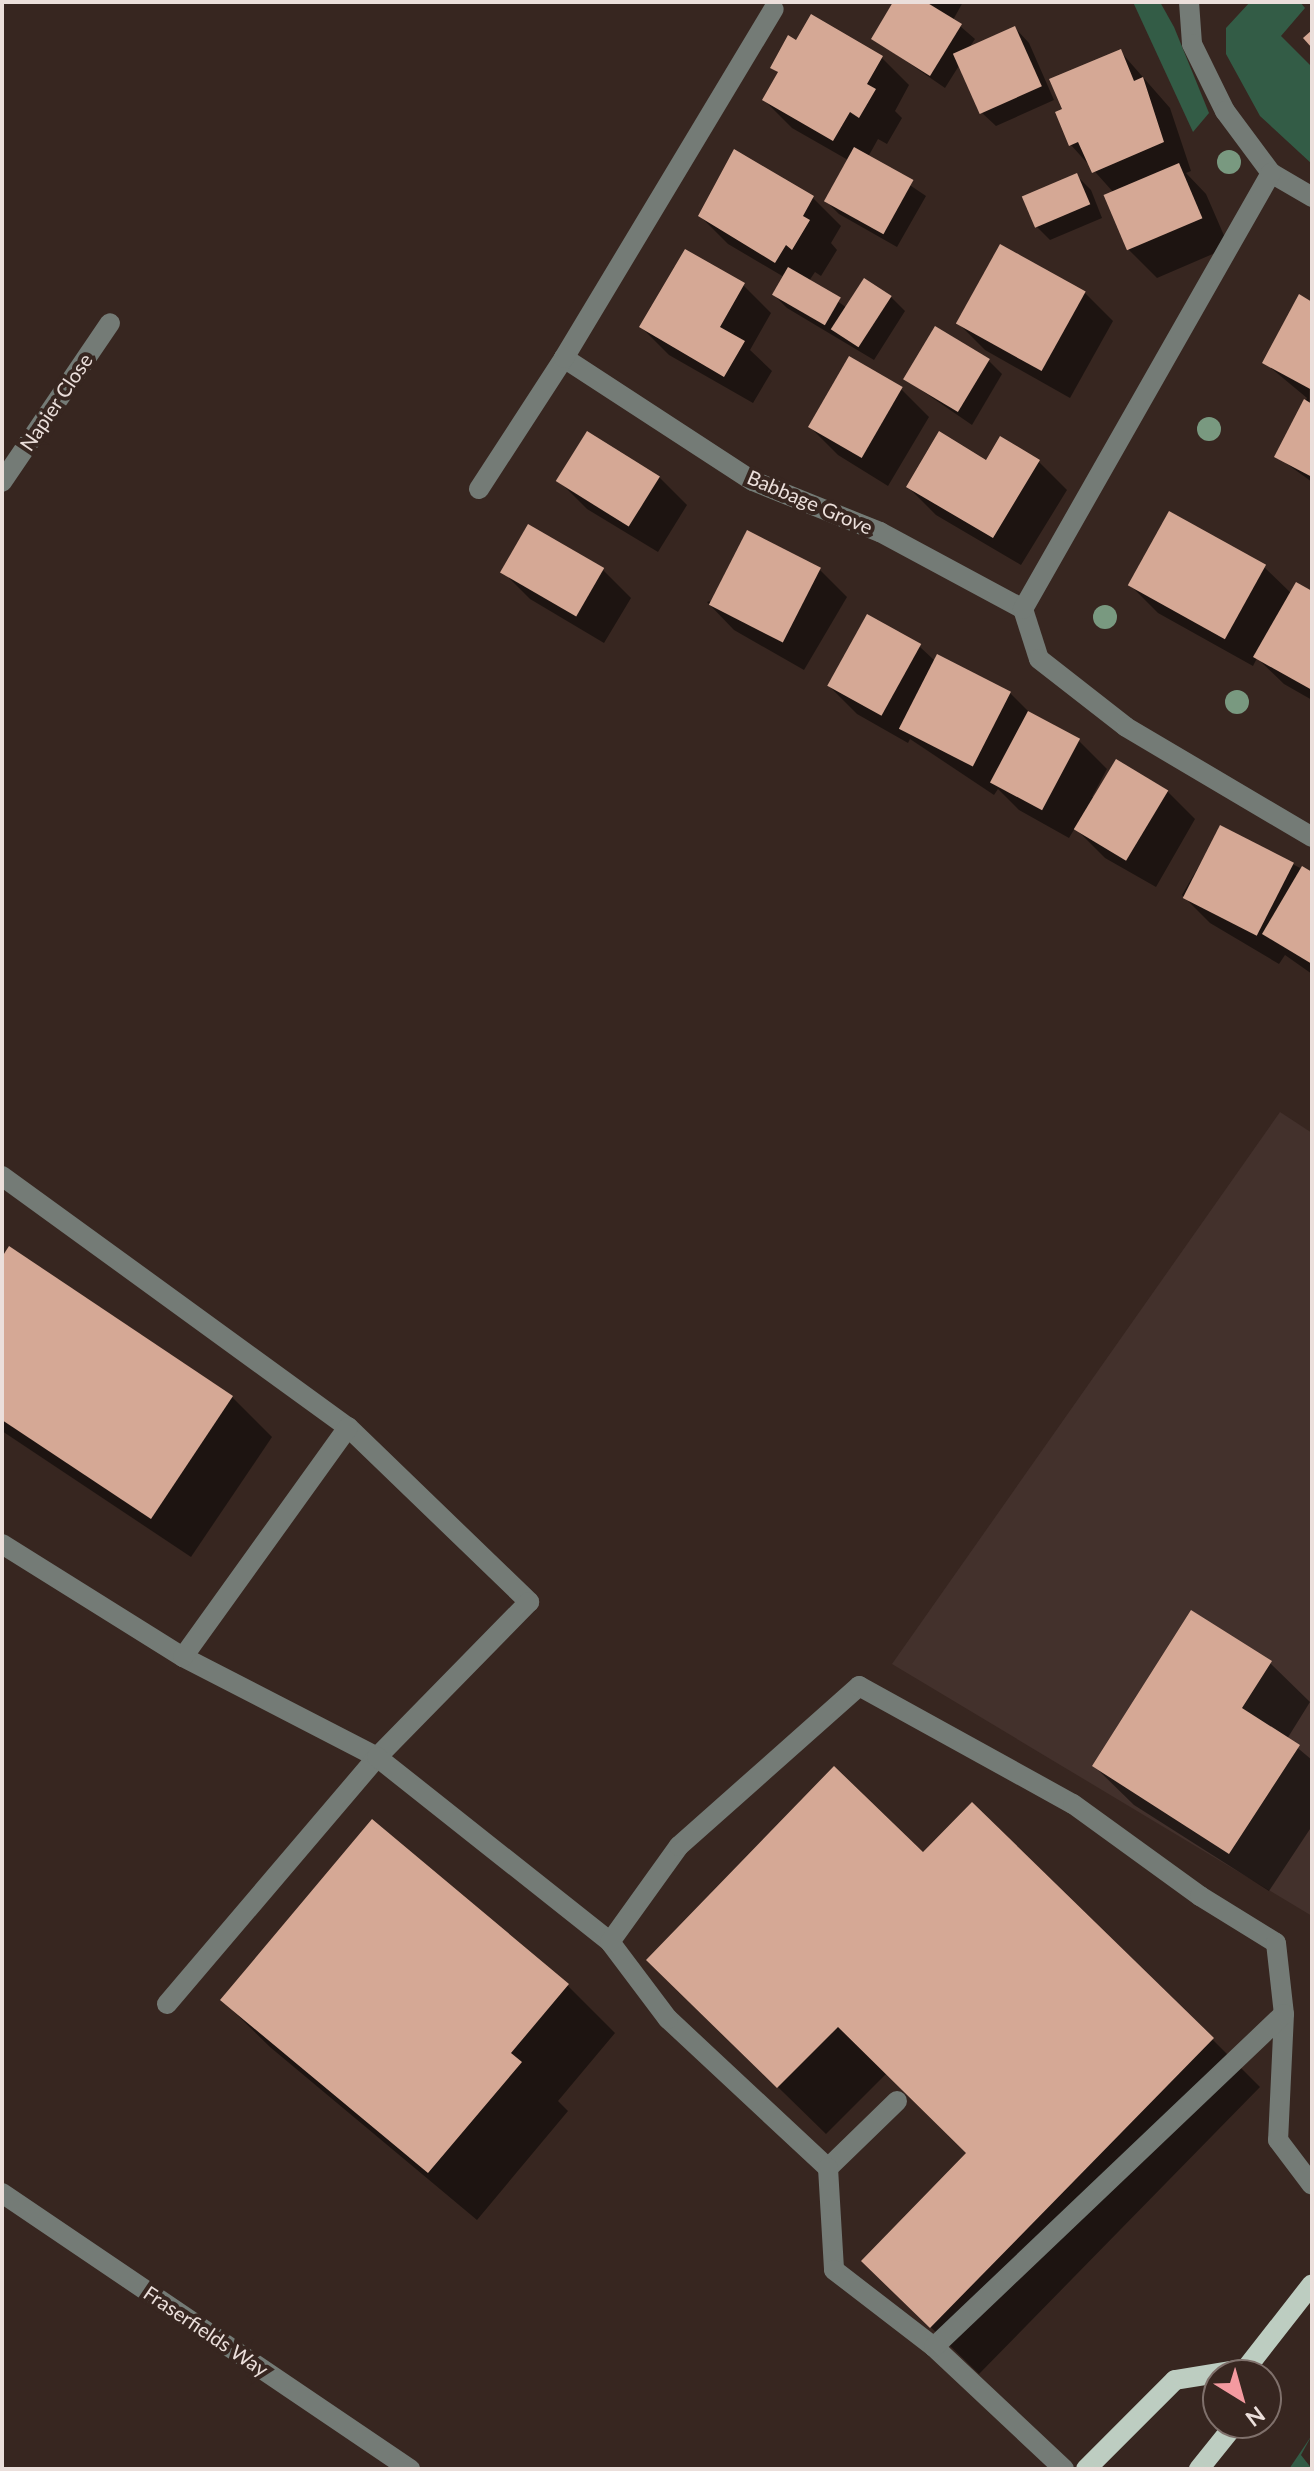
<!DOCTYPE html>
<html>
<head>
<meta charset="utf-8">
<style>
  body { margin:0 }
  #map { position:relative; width:1314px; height:2471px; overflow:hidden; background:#372620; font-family:Lato,sans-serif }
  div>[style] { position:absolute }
  .commercial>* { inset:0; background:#43312c }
  .green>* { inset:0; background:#335c46 }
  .shadow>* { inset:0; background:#0007 }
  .building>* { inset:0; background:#d5a895; transform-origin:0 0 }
  .minor>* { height:20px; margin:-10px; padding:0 10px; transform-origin:10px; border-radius:10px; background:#747b76 }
  .major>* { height:20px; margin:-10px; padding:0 10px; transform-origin:10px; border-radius:10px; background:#bdcdc1 }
  .trees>* { width:24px; height:24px; margin:-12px; border-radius:50%; background:#799980 }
  span { translate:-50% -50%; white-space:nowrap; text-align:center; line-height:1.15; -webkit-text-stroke:8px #372620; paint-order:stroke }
  .street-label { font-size:20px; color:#ebdfdb }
  .frame { position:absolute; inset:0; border:4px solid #ebdfdb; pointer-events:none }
  .north { position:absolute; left:1202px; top:2359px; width:80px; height:80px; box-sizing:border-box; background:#372620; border:2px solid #7f706b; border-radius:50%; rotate:143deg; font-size:22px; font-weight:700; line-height:32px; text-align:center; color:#ebdfdb }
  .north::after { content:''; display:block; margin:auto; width:28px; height:36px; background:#f49aa0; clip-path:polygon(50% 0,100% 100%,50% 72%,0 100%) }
</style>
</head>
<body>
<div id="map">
  <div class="commercial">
    <div style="clip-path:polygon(1280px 1112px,1312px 1133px,1312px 1916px,892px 1664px)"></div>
  </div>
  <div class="green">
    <div style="clip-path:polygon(1133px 2px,1160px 2px,1174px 27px,1209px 113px,1193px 132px)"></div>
    <div style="clip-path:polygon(1250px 2px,1300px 2px,1305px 8px,1281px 36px,1312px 67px,1312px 164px,1260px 116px,1226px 54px,1226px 28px)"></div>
    <div style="clip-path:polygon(1312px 2435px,1301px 2455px,1312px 2469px,1289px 2469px)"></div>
  </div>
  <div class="shadow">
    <div style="clip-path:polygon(895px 2px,963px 2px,953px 20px,975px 39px,969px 48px,1015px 28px,1029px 43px,1054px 100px,996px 126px,981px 112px,960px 64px,945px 88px,874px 39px)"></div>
    <div style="clip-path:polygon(796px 43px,881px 57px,909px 85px,895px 111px,902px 118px,887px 144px,878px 139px,868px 157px,926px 196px,897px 247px,839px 214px,825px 200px,848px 160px,792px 128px,764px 100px,779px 74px,773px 67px)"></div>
    <div style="clip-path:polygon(1120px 51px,1170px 108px,1191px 171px,1186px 173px,1206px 194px,1229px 247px,1157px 278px,1129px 250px,1114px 193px,1071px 145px,1065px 110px)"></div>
    <div style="clip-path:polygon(735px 152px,813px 198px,841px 226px,831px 243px,837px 250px,821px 276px,815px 272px,809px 281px,847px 308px,891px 297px,905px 311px,874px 360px,787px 308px,773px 294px,784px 277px,728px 244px,700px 216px)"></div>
    <div style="clip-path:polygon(1077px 176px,1091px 190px,1102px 218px,1050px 240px,1036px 226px)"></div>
    <div style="clip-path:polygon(743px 285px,771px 313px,750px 350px,772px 371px,753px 403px,669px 355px,641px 327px)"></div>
    <div style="clip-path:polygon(1085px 293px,1113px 321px,1070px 398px,985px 350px,957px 322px)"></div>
    <div style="clip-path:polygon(1312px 304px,1309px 404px,1312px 482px,1276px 456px,1307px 398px,1265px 363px)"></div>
    <div style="clip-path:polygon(988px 360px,1002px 374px,972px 425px,905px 379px)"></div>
    <div style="clip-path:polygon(901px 389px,929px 417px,888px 486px,838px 455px,810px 427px)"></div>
    <div style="clip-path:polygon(1001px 439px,1039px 462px,1067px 490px,1021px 565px,936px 515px,908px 487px,987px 463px)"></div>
    <div style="clip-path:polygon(659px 477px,687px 505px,658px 552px,587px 509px,559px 481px)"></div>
    <div style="clip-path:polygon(1264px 567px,1292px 594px,1312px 593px,1312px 700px,1284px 684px,1257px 658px,1253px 666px,1158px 613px,1130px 585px)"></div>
    <div style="clip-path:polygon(819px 569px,847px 597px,804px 670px,734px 630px,707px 602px)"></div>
    <div style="clip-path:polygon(603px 570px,631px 598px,604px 643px,530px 599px,502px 571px)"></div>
    <div style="clip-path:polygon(919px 646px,935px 661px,1010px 693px,1032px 715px,1079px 741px,1107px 769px,1092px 797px,1167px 791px,1195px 819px,1156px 887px,1105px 858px,1075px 828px,1069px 838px,1019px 810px,998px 789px,994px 795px,910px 739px,908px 743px,857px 714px,829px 686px)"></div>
    <div style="clip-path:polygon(1221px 828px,1312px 874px,1312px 974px,1285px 955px,1279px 964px,1210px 923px,1182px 895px)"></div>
    <div style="clip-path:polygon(10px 1249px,232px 1397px,272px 1437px,191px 1557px,2px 1431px,2px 1261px)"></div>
    <div style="clip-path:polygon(1270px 1663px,1310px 1702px,1287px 1739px,1312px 1760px,1312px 1826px,1269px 1891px,1134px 1805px,1094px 1766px)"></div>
    <div style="clip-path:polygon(567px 1985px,615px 2033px,558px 2101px,568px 2111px,477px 2220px,270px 2047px,222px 2000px)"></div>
    <div style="clip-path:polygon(697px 2008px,1212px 2039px,1260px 2087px,979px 2374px,912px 2309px,969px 2153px,887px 2073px,826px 2134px)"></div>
  </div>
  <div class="building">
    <div style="clip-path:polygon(893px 2px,926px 2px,962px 24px,930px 76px,871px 39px)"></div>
    <div style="clip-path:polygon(811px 14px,883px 56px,867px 84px,876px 89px,859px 118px,850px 112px,833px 141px,762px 100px,778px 72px,770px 68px,788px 35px,796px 40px)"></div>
    <div style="left:1015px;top:26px;width:66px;height:68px;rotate:66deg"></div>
    <div style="clip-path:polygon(1312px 30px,1312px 48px,1303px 38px)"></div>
    <div style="clip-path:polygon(1121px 49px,1134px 81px,1143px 77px,1164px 142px,1092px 173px,1078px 142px,1069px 146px,1055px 112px,1062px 109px,1049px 79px)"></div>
    <div style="left:854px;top:147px;width:68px;height:62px;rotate:29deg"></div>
    <div style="clip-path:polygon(734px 149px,814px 196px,803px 216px,810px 220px,792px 250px,786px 245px,775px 263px,698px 216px)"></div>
    <div style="left:1179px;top:163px;width:60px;height:82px;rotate:67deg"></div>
    <div style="left:1077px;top:173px;width:34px;height:60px;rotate:67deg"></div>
    <div style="left:1000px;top:244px;width:98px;height:91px;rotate:29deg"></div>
    <div style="clip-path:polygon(685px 249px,745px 283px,720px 327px,745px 341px,724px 377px,639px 327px)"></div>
    <div style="left:788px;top:267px;width:61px;height:32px;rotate:30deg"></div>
    <div style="left:864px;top:278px;width:33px;height:61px;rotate:33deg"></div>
    <div style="clip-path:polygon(1299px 294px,1312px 302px,1312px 390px,1262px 363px)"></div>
    <div style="left:935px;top:326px;width:64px;height:62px;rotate:31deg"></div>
    <div style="left:849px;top:356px;width:62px;height:82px;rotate:30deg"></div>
    <div style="clip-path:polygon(1304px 399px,1312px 404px,1312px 477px,1274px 457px)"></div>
    <div style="left:587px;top:431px;width:86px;height:59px;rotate:32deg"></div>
    <div style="clip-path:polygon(939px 431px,986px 460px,1000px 436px,1040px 460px,993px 538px,906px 487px)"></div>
    <div style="left:1169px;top:511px;width:111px;height:85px;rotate:29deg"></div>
    <div style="left:528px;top:524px;width:88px;height:56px;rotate:30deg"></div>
    <div style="left:747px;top:530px;width:83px;height:84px;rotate:27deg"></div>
    <div style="clip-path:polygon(1296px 582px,1312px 591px,1312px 690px,1253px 657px)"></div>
    <div style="left:867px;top:614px;width:62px;height:82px;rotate:29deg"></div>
    <div style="left:937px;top:654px;width:83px;height:84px;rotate:27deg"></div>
    <div style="left:1028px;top:711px;width:59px;height:81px;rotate:28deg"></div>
    <div style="left:1116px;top:759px;width:61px;height:82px;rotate:31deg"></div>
    <div style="left:1220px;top:825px;width:83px;height:82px;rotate:27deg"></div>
    <div style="clip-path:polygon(1302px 866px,1312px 872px,1312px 964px,1262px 934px)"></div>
    <div style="clip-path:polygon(9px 1246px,233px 1396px,151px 1519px,2px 1420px,2px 1257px)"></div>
    <div style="clip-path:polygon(1191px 1610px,1272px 1661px,1242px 1708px,1300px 1745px,1229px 1854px,1092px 1766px)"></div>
    <div style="clip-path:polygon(834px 1766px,923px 1852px,972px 1802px,1214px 2038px,930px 2328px,861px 2261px,966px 2153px,838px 2027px,777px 2088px,646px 1960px)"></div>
    <div style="clip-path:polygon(372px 1819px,569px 1984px,511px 2053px,522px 2062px,428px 2173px,220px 2000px)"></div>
  </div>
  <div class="minor">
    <div style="left:1189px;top:2px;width:42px;rotate:85.9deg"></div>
    <div style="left:1192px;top:44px;width:75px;rotate:63.8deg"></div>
    <div style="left:1225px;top:111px;width:77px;rotate:53.4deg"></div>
    <div style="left:1271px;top:173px;width:48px;rotate:30.3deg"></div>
    <div style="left:564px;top:358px;width:225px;rotate:33.1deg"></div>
    <div style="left:753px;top:481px;width:137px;rotate:21.9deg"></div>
    <div style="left:880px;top:532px;width:162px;rotate:28.3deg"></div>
    <div style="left:1023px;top:609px;width:52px;rotate:72.3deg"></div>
    <div style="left:1039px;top:659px;width:110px;rotate:38deg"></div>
    <div style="left:1126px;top:727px;width:216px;rotate:30.6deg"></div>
    <div style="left:2px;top:482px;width:192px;rotate:-55.8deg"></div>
    <div style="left:479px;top:489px;width:156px;rotate:-57deg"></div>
    <div style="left:564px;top:358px;width:407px;rotate:-59deg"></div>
    <div style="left:1023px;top:609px;width:502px;rotate:-60.37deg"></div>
    <div style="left:2px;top:1176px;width:427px;rotate:36deg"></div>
    <div style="left:348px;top:1427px;width:252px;rotate:44deg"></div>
    <div style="left:529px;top:1602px;width:217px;rotate:134.4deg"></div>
    <div style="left:377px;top:1757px;width:218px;rotate:-152.7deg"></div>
    <div style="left:2px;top:1544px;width:213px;rotate:32deg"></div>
    <div style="left:183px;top:1657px;width:283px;rotate:-54.3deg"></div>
    <div style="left:167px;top:2004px;width:324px;rotate:-49.6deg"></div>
    <div style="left:377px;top:1757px;width:298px;rotate:38.4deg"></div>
    <div style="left:897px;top:2101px;width:96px;rotate:135.8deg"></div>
    <div style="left:828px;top:2168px;width:219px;rotate:-137deg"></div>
    <div style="left:668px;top:2019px;width:96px;rotate:-127deg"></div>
    <div style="left:610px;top:1942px;width:118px;rotate:-54.3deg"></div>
    <div style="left:679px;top:1846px;width:241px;rotate:-41.6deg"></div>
    <div style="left:859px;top:1686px;width:244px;rotate:28.9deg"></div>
    <div style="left:1073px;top:1804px;width:157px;rotate:35.9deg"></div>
    <div style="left:1200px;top:1896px;width:89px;rotate:31.7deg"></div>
    <div style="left:1276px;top:1943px;width:71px;rotate:83.6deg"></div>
    <div style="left:1284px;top:2014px;width:126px;rotate:92.7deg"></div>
    <div style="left:1278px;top:2140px;width:56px;rotate:52.9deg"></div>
    <div style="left:828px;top:2168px;width:102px;rotate:86.6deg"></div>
    <div style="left:834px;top:2270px;width:126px;rotate:37.6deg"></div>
    <div style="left:2px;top:2193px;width:493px;rotate:34.1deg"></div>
    <div style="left:1064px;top:2469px;width:178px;rotate:-136.8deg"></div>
    <div style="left:934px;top:2347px;width:483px;rotate:-43.6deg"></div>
  </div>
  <div class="major">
    <div style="left:1241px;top:2375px;width:115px;rotate:-52deg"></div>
    <div style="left:1086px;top:2469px;width:126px;rotate:-45deg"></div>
    <div style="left:1175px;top:2380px;width:68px;rotate:-9.3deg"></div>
    <div style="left:1199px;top:2469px;width:59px;rotate:-51.2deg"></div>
  </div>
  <div class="trees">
    <div style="left:1229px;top:162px"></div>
    <div style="left:1209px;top:429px"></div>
    <div style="left:1105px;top:617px"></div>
    <div style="left:1237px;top:702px"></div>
  </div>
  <div class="street-label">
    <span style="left:56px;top:402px;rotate:-56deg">Napier Close</span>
    <span style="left:810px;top:502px;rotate:23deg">Babbage Grove</span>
    <span style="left:206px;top:2331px;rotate:34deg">Fraserfields Way</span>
  </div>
  <div class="frame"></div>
  <div class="north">N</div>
</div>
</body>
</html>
